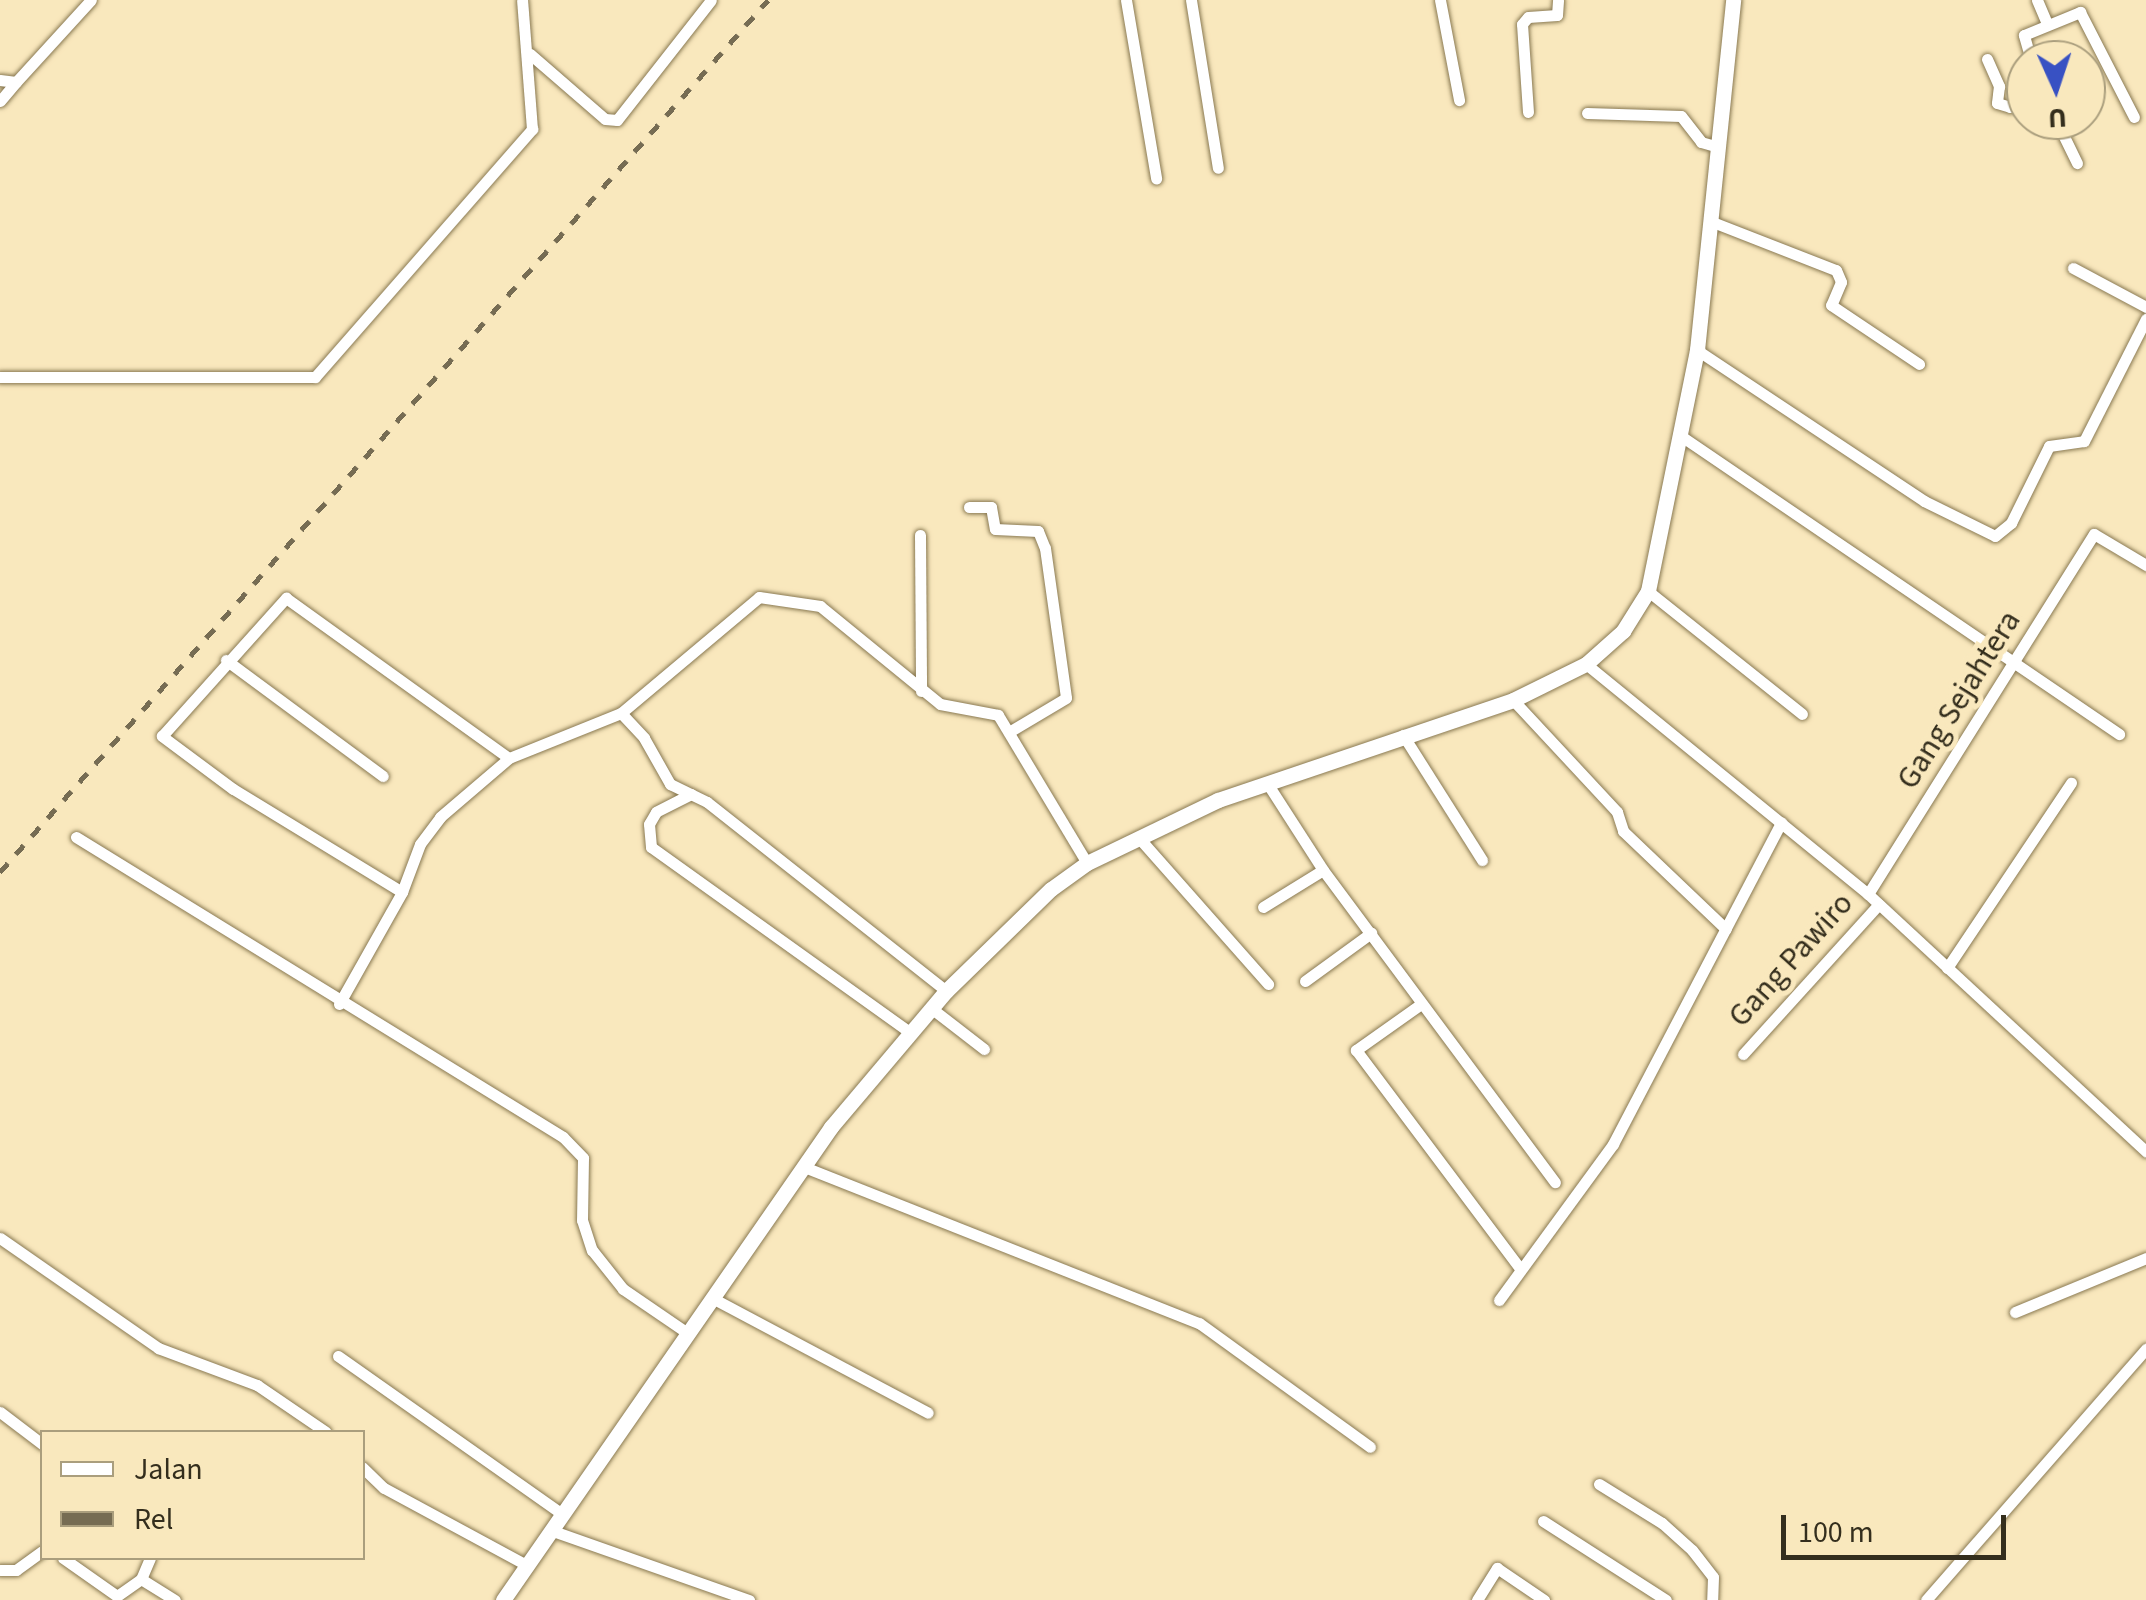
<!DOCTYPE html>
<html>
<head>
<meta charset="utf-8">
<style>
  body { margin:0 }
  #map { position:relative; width:2146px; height:1600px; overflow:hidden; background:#f9e8bd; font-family:"Source Sans 3",sans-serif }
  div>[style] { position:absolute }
  .roads { filter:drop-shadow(0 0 2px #897952) drop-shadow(0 0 2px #897952) }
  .minor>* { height:11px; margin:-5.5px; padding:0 5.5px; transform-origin:5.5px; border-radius:5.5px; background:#fff }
  .tertiary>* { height:15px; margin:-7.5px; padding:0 7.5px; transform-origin:7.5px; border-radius:7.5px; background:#fff }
  .rail>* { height:5px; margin-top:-2.5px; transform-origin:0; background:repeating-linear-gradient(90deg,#766c53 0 12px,transparent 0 24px) }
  span { translate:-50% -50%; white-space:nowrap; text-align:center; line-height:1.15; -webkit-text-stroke:10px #f9e8bd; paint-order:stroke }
  .street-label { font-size:32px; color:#342e1d }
  .legend { position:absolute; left:40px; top:1430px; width:325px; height:130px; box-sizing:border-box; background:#f9e8bd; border:2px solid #aa9e7d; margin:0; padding:12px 18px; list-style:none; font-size:30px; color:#342e1d }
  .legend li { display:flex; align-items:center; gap:20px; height:50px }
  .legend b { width:50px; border:2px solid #aa9e7d }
  .north { position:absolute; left:2006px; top:40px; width:100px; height:100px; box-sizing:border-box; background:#f9e8bd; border:2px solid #aa9e7d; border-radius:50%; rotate:177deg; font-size:28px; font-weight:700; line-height:40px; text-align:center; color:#342e1d }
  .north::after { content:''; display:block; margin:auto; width:35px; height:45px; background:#3851c3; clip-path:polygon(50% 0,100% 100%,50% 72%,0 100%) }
  .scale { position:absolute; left:1781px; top:1515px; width:225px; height:45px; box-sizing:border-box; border:5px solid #342e1d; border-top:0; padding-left:12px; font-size:30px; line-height:35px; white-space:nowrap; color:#342e1d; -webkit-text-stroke:8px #f9e8bd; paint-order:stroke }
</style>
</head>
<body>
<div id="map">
  <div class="roads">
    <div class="minor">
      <div style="left:1126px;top:0;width:181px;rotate:80.4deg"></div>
      <div style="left:1191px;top:0;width:170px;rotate:80.9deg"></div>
      <div style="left:1440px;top:0;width:102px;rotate:79.2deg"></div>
      <div style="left:2037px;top:0;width:25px;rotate:67deg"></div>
      <div style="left:530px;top:54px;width:99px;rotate:40.9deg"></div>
      <div style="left:605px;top:119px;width:12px;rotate:5deg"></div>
      <div style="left:617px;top:120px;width:152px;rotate:-51.9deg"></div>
      <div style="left:1987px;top:59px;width:30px;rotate:66deg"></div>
      <div style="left:1999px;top:86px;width:17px;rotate:97deg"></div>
      <div style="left:1997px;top:103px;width:14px;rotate:17deg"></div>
      <div style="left:2010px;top:107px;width:19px;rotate:-35deg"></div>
      <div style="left:2031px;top:60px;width:26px;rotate:-106deg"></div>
      <div style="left:2024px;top:35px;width:61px;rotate:-22.3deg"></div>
      <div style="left:2080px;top:12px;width:118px;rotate:62.8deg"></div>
      <div style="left:0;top:80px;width:16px;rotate:7deg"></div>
      <div style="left:16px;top:82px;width:111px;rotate:-47.6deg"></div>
      <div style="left:0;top:101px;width:25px;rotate:-50deg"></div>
      <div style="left:1528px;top:112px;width:88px;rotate:-93.9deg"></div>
      <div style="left:1522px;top:24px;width:9px;rotate:-49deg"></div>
      <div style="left:1528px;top:17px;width:29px;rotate:-4deg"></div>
      <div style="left:1557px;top:15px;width:15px;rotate:-86deg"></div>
      <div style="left:1587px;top:113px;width:94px;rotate:1.8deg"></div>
      <div style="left:1681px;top:116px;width:33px;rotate:52deg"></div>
      <div style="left:1701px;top:142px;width:19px;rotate:16deg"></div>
      <div style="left:2056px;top:120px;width:48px;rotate:64deg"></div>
      <div style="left:1710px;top:221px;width:135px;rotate:21.3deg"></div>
      <div style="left:1836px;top:270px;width:13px;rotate:67deg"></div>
      <div style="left:1841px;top:282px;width:25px;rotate:113deg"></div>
      <div style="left:1831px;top:305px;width:106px;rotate:33.8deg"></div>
      <div style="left:2073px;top:268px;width:83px;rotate:28.1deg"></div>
      <div style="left:1697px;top:350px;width:273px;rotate:33.6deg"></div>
      <div style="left:1924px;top:501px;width:79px;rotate:26.2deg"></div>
      <div style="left:1995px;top:536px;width:21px;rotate:-39deg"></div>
      <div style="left:2011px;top:523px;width:86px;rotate:-63.7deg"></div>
      <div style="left:2049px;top:446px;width:35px;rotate:-8deg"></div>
      <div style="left:2084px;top:441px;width:137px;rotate:-63.1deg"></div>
      <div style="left:0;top:377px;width:315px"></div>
      <div style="left:315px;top:377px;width:330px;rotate:-48.8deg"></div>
      <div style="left:532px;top:129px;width:129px;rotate:-94.4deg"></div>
      <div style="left:1681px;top:436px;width:530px;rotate:34.23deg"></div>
      <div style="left:969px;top:507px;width:22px"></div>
      <div style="left:991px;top:507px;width:22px;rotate:80deg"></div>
      <div style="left:995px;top:529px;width:43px;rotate:2.7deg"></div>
      <div style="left:1038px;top:531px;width:18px;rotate:68deg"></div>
      <div style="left:1045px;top:548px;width:151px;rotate:82deg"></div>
      <div style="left:1066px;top:698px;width:66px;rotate:149.2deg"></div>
      <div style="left:920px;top:535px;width:156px;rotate:89.6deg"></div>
      <div style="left:1648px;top:591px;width:197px;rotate:38.6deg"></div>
      <div style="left:226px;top:660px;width:195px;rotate:36.5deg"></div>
      <div style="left:1586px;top:664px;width:364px;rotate:39.2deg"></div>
      <div style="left:1868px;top:894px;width:379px;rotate:42.8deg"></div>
      <div style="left:1513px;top:700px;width:153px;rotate:47.1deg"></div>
      <div style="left:1617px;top:812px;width:20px;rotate:72deg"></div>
      <div style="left:1623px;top:831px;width:142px;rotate:43.6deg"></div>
      <div style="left:621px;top:713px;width:34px;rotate:47deg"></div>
      <div style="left:644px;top:738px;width:53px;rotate:60.5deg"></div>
      <div style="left:670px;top:784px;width:41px;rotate:25.9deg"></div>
      <div style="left:707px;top:802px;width:305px;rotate:38.3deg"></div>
      <div style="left:1403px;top:735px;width:148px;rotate:57.7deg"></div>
      <div style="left:1267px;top:783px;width:103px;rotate:57.2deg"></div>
      <div style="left:1323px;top:870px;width:389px;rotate:53.4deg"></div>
      <div style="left:691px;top:794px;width:39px;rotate:153deg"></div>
      <div style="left:656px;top:812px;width:14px;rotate:120deg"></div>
      <div style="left:649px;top:824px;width:23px;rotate:85deg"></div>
      <div style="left:651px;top:847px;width:317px;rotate:35.6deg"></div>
      <div style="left:76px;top:837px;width:572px;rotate:31.63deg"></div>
      <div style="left:563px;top:1137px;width:29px;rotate:46deg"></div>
      <div style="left:583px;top:1158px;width:62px;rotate:90.9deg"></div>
      <div style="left:582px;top:1220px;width:32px;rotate:72deg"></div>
      <div style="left:592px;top:1250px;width:50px;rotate:51.5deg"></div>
      <div style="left:623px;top:1289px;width:80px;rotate:34.3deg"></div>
      <div style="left:1139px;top:838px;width:195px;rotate:48.5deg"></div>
      <div style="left:402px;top:892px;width:198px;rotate:-148.6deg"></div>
      <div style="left:233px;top:789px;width:89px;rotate:-143.3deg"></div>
      <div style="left:162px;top:736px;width:186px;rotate:-48.1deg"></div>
      <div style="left:286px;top:598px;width:274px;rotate:35.7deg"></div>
      <div style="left:509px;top:758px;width:121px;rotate:-21.9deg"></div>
      <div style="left:621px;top:713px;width:180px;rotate:-40deg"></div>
      <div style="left:759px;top:597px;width:62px;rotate:8.4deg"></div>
      <div style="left:820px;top:606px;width:155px;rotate:39.2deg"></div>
      <div style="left:940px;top:704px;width:59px;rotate:10.7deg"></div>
      <div style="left:998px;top:715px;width:173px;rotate:59deg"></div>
      <div style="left:1868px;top:894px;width:425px;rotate:-57.9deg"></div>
      <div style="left:2094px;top:534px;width:61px;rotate:30.8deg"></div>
      <div style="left:1263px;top:907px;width:70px;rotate:-31.7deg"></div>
      <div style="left:1947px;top:968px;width:223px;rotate:-56.2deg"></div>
      <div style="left:1305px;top:981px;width:82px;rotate:-36deg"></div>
      <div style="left:339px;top:1004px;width:129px;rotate:-60.6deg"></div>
      <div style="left:402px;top:892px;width:51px;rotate:-69.4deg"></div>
      <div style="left:420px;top:844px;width:34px;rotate:-53deg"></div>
      <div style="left:440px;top:817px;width:91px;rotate:-40.5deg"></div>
      <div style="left:1421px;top:1004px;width:80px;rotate:144.7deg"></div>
      <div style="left:1356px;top:1050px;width:271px;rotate:53.1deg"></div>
      <div style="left:931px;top:1008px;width:67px;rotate:37.7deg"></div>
      <div style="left:1743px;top:1054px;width:202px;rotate:-47.8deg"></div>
      <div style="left:804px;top:1167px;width:425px;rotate:21.6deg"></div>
      <div style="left:1199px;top:1323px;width:211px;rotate:35.9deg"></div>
      <div style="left:0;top:1238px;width:193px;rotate:34.8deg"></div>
      <div style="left:158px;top:1348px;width:106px;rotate:20.5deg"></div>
      <div style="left:257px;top:1385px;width:83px;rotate:34.3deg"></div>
      <div style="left:714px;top:1299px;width:242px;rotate:28deg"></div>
      <div style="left:1499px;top:1300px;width:193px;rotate:-53.8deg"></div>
      <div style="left:1613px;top:1144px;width:363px;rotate:-62.4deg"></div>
      <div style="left:2015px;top:1312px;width:142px;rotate:-22.4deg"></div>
      <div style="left:338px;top:1356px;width:276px;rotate:35.2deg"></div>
      <div style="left:0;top:1412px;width:53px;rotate:37.3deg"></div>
      <div style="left:362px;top:1467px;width:30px;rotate:44deg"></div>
      <div style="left:384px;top:1488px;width:164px;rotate:28.4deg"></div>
      <div style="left:1599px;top:1484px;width:74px;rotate:31.8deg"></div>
      <div style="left:1662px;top:1523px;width:40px;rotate:42deg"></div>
      <div style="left:1692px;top:1550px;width:34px;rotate:52deg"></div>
      <div style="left:1713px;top:1577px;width:23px;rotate:92deg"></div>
      <div style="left:1543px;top:1521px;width:146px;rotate:32.7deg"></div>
      <div style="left:553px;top:1531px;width:208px;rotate:19.4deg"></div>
      <div style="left:63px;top:1558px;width:66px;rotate:35.1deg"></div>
      <div style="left:117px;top:1596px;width:29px;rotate:-35deg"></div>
      <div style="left:150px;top:1558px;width:23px;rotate:113deg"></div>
      <div style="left:141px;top:1579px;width:40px;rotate:32deg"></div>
      <div style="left:0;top:1570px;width:16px"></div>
      <div style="left:16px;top:1570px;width:32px;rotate:-36deg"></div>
      <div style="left:1477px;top:1600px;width:38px;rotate:-58deg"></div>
      <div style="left:1497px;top:1568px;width:57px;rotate:34.2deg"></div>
      <div style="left:1926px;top:1600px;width:334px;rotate:-48.8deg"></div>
    </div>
    <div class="tertiary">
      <div style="left:503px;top:1600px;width:576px;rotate:-55.26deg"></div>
      <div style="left:831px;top:1127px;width:178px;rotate:-49.8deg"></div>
      <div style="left:946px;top:991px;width:146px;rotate:-44.2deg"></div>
      <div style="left:1051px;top:889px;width:44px;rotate:-35.8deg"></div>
      <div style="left:1087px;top:863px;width:145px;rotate:-25.7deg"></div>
      <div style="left:1218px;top:800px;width:311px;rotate:-18.7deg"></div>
      <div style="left:1513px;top:700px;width:81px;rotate:-26.3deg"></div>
      <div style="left:1586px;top:664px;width:50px;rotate:-41.7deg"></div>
      <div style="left:1623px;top:631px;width:47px;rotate:-58deg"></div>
      <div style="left:1648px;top:591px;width:246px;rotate:-78.5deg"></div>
      <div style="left:1697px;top:350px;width:352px;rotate:-84.1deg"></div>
    </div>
  </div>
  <div class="rail">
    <div style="left:0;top:872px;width:1162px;rotate:-48.63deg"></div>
  </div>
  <div class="street-label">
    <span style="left:1959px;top:700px;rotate:-58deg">Gang Sejahtera</span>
    <span style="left:1791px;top:960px;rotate:-48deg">Gang Pawiro</span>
  </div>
  <ul class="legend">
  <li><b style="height:12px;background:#fff"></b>Jalan</li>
  <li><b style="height:12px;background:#766c53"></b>Rel</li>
  </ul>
  <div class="north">U</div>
  <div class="scale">100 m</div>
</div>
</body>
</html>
